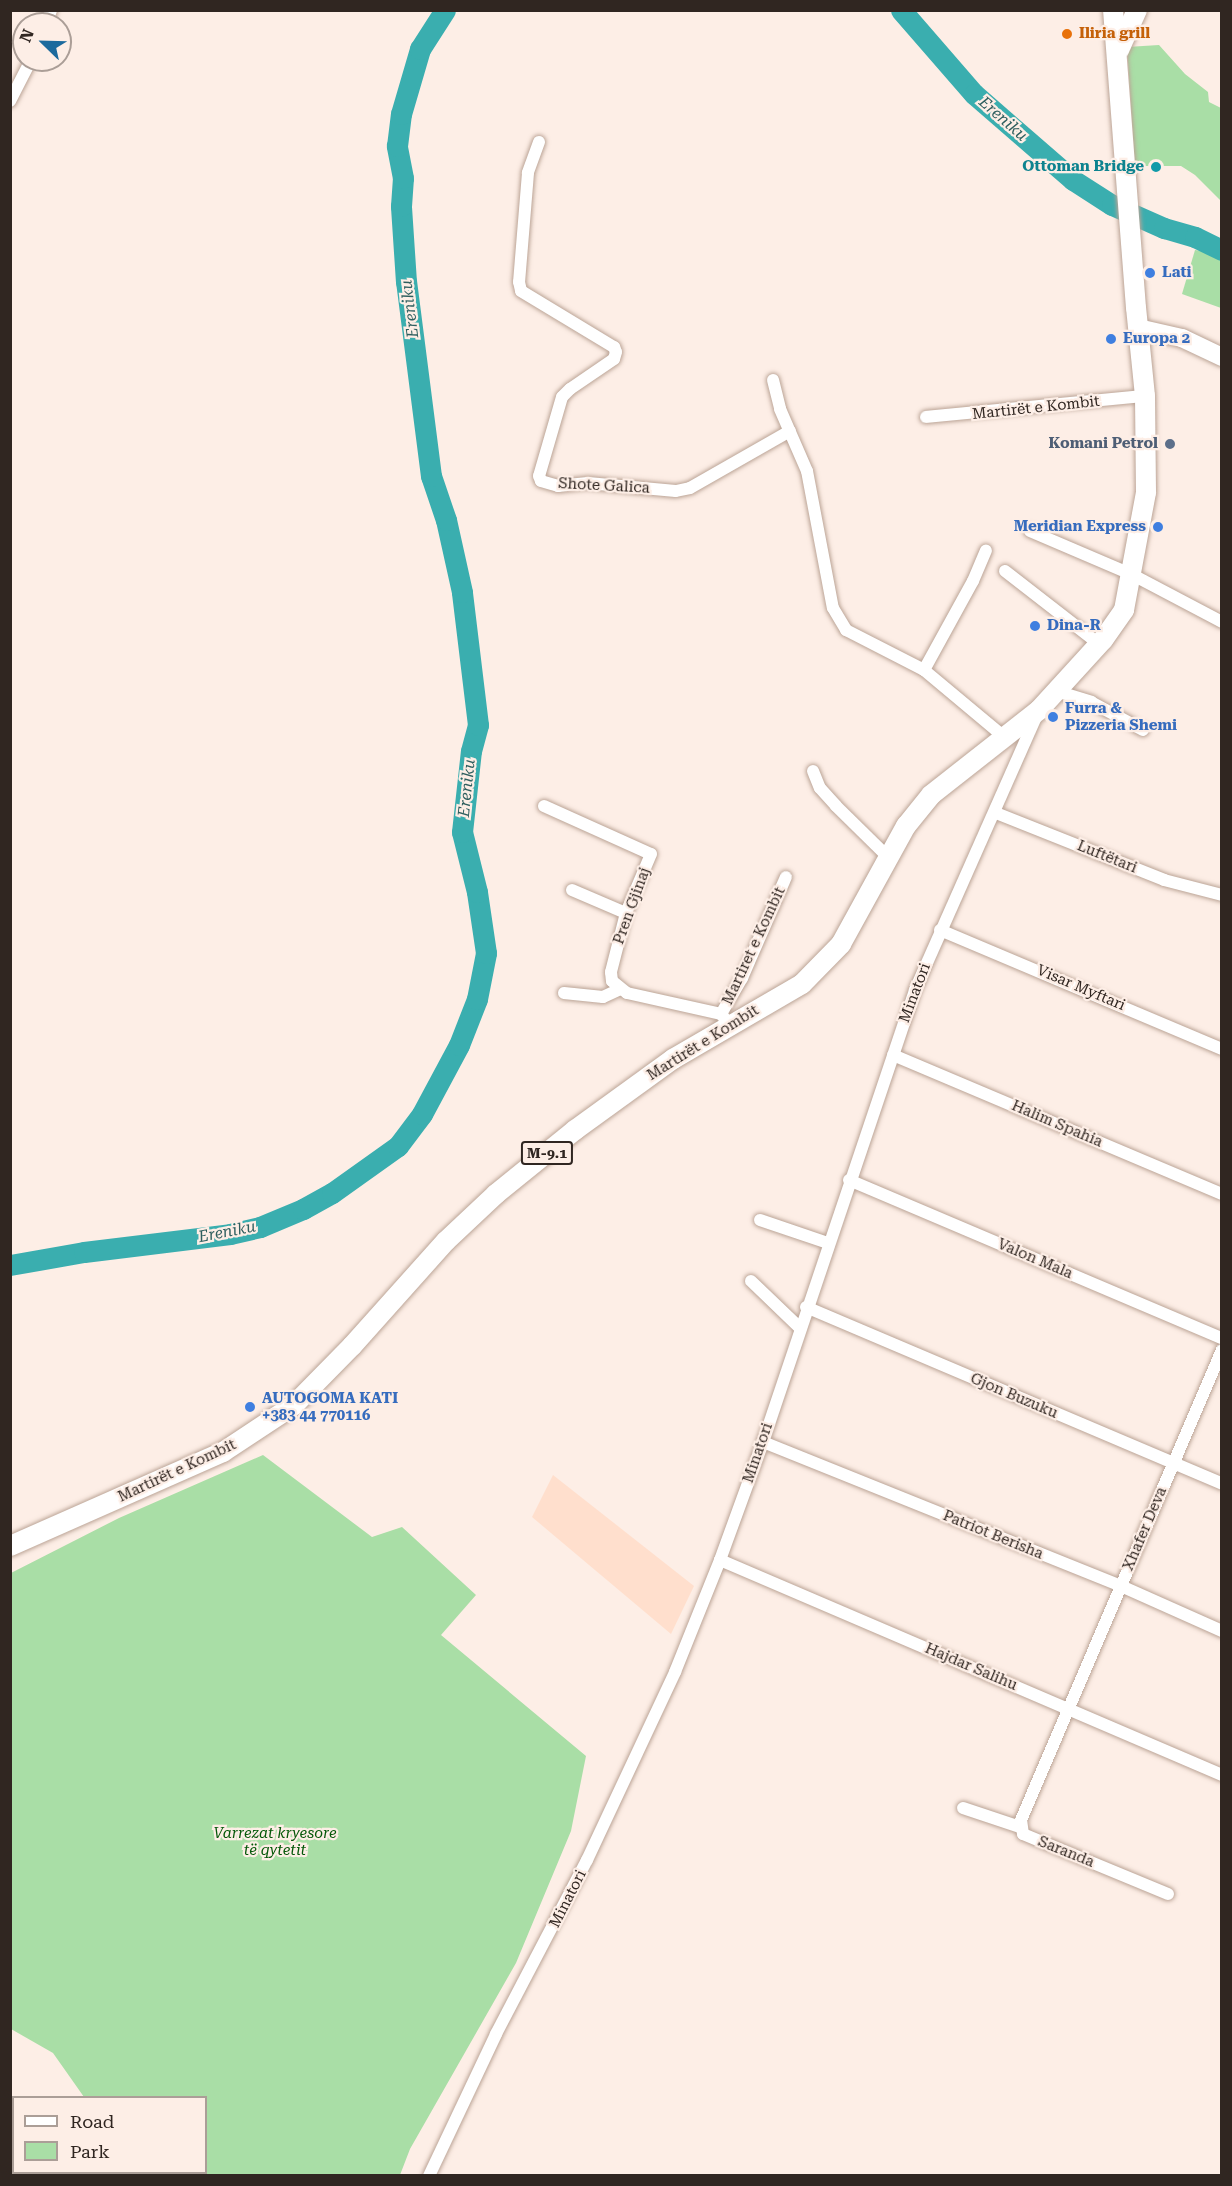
<!DOCTYPE html>
<html>
<head>
<meta charset="utf-8">
<style>
  body { margin:0 }
  #map { position:relative; width:1232px; height:2186px; overflow:hidden; background:#fdeee6; font-family:"Roboto Serif",serif }
  div>[style] { position:absolute }
  .built>* { inset:0; background:#ffdfcd }
  .green>* { inset:0; background:#a9dea6 }
  .river>* { height:21px; margin:-10.5px; padding:0 10.5px; transform-origin:10.5px; border-radius:10.5px; background:#3aaeaf }
  .roads { filter:drop-shadow(0 0 2px #bba496) drop-shadow(0 0 2px #bba496) }
  .minor>* { height:12px; margin:-6px; padding:0 6px; transform-origin:6px; border-radius:6px; background:#fff }
  .secondary>* { height:18px; margin:-9px; padding:0 9px; transform-origin:9px; border-radius:9px; background:#fff }
  .primary>* { height:20px; margin:-10px; padding:0 10px; transform-origin:10px; border-radius:10px; background:#fff }
  .dots>* { width:16px; height:16px; translate:-50% -50%; box-sizing:border-box; border:3px solid #fdeee6; border-radius:50% }
  span { translate:-50% -50%; white-space:nowrap; text-align:center; line-height:1.15; -webkit-text-stroke:4.5px #fdeee6; paint-order:stroke }
  .shield-label span { padding:2px 4px; background:#fdeee6; border:2px solid; border-radius:4px; -webkit-text-stroke-width:0 }
  .shield-label { font-size:14px; color:#302621; font-weight:700 }
  .food-label { font-size:15px; color:#c56008; font-weight:700 }
  .left { translate:0 -50%; text-align:left }
  .culture-label { font-size:15px; color:#0d838f; font-weight:700 }
  .right { translate:-100% -50%; text-align:right }
  .shop-label { font-size:15px; color:#366cbe; font-weight:700 }
  .street-label { font-size:15px; color:#302621 }
  .service-label { font-size:15px; color:#4e5e75; font-weight:700 }
  .park-label { font-size:15px; color:#055809; font-style:italic }
  .water-label { font-size:16px; color:#2e5e5e; font-style:italic }
  .frame { position:absolute; inset:0; border:12px solid #302621; pointer-events:none }
  .legend { position:absolute; left:12px; top:2096px; width:195px; height:78px; box-sizing:border-box; background:#fdeee6; border:2px solid #ab9e97; margin:0; padding:8px 10px; list-style:none; font-size:18px; color:#302621 }
  .legend li { display:flex; align-items:center; gap:12px; height:30px }
  .legend b { width:30px; border:2px solid #ab9e97 }
  .north { position:absolute; left:12px; top:12px; width:60px; height:60px; box-sizing:border-box; background:#fdeee6; border:2px solid #ab9e97; border-radius:50%; rotate:293deg; font-size:16px; font-weight:700; line-height:24px; text-align:center; color:#302621 }
  .north::after { content:''; display:block; margin:auto; width:21px; height:27px; background:#1c6a9d; clip-path:polygon(50% 0,100% 100%,50% 72%,0 100%) }
</style>
</head>
<body>
<div id="map">
  <div class="built">
    <div style="clip-path:polygon(553px 1475px,694px 1586px,671px 1634px,532px 1517px)"></div>
  </div>
  <div class="green">
    <div style="clip-path:polygon(1159px 45px,1185px 74px,1208px 92px,1209px 102px,1221px 108px,1221px 201px,1195px 175px,1181px 166px,1135px 166px,1127px 47px)"></div>
    <div style="clip-path:polygon(1195px 250px,1221px 254px,1221px 308px,1182px 294px)"></div>
    <div style="clip-path:polygon(263px 1455px,372px 1537px,402px 1527px,476px 1595px,441px 1635px,586px 1756px,571px 1831px,516px 1963px,410px 2149px,400px 2175px,154px 2175px,150px 2173px,206px 2172px,206px 2098px,84px 2097px,53px 2053px,11px 2029px,11px 1573px,119px 1518px)"></div>
  </div>
  <div class="river">
    <div style="left:901px;top:10px;width:111px;rotate:49deg"></div>
    <div style="left:974px;top:94px;width:131px;rotate:41deg"></div>
    <div style="left:1073px;top:180px;width:46px;rotate:32.7deg"></div>
    <div style="left:1112px;top:205px;width:57px;rotate:23.9deg"></div>
    <div style="left:1164px;top:228px;width:32px;rotate:16deg"></div>
    <div style="left:1195px;top:237px;width:30px;rotate:26deg"></div>
    <div style="left:10px;top:1265px;width:75px;rotate:-10deg"></div>
    <div style="left:84px;top:1252px;width:147px;rotate:-7deg"></div>
    <div style="left:230px;top:1234px;width:31px;rotate:-13deg"></div>
    <div style="left:260px;top:1227px;width:47px;rotate:-22.7deg"></div>
    <div style="left:303px;top:1209px;width:33px;rotate:-29deg"></div>
    <div style="left:332px;top:1193px;width:81px;rotate:-35.5deg"></div>
    <div style="left:398px;top:1146px;width:40px;rotate:-53deg"></div>
    <div style="left:422px;top:1114px;width:78px;rotate:-61.8deg"></div>
    <div style="left:459px;top:1045px;width:49px;rotate:-68.6deg"></div>
    <div style="left:477px;top:999px;width:47px;rotate:-78.9deg"></div>
    <div style="left:486px;top:953px;width:62px;rotate:-98.4deg"></div>
    <div style="left:477px;top:892px;width:62px;rotate:-104deg"></div>
    <div style="left:462px;top:832px;width:81px;rotate:-83.7deg"></div>
    <div style="left:471px;top:751px;width:27px;rotate:-75deg"></div>
    <div style="left:478px;top:725px;width:134px;rotate:-96.9deg"></div>
    <div style="left:462px;top:592px;width:74px;rotate:-102.5deg"></div>
    <div style="left:446px;top:520px;width:46px;rotate:-108.8deg"></div>
    <div style="left:431px;top:476px;width:196px;rotate:-97.3deg"></div>
    <div style="left:406px;top:282px;width:76px;rotate:-93.8deg"></div>
    <div style="left:401px;top:206px;width:28px;rotate:-86deg"></div>
    <div style="left:403px;top:178px;width:33px;rotate:-101deg"></div>
    <div style="left:397px;top:146px;width:32px;rotate:-83deg"></div>
    <div style="left:401px;top:114px;width:68px;rotate:-73.7deg"></div>
    <div style="left:420px;top:49px;width:46px;rotate:-57.3deg"></div>
  </div>
  <div class="roads">
    <div class="minor">
      <div style="left:46px;top:24px;width:15px;rotate:-70deg"></div>
      <div style="left:10px;top:101px;width:46px;rotate:-62.9deg"></div>
      <div style="left:539px;top:142px;width:33px;rotate:110deg"></div>
      <div style="left:528px;top:173px;width:109px;rotate:94.7deg"></div>
      <div style="left:519px;top:282px;width:9px;rotate:77deg"></div>
      <div style="left:521px;top:291px;width:109px;rotate:31.1deg"></div>
      <div style="left:614px;top:347px;width:5px;rotate:68deg"></div>
      <div style="left:616px;top:352px;width:7px;rotate:106deg"></div>
      <div style="left:614px;top:359px;width:53px;rotate:145.7deg"></div>
      <div style="left:570px;top:389px;width:11px;rotate:135deg"></div>
      <div style="left:562px;top:397px;width:82px;rotate:106.2deg"></div>
      <div style="left:539px;top:476px;width:5px;rotate:68deg"></div>
      <div style="left:541px;top:481px;width:18px;rotate:16deg"></div>
      <div style="left:558px;top:486px;width:30px;rotate:-6deg"></div>
      <div style="left:588px;top:483px;width:88px;rotate:5.2deg"></div>
      <div style="left:676px;top:491px;width:14px;rotate:-12deg"></div>
      <div style="left:690px;top:488px;width:115px;rotate:-29.7deg"></div>
      <div style="left:773px;top:380px;width:30px;rotate:76deg"></div>
      <div style="left:780px;top:409px;width:68px;rotate:66.5deg"></div>
      <div style="left:807px;top:471px;width:139px;rotate:79.3deg"></div>
      <div style="left:833px;top:608px;width:26px;rotate:59deg"></div>
      <div style="left:846px;top:630px;width:88px;rotate:27.1deg"></div>
      <div style="left:924px;top:670px;width:104px;rotate:39.9deg"></div>
      <div style="left:926px;top:417px;width:220px;rotate:-5.5deg"></div>
      <div style="left:1030px;top:531px;width:110px;rotate:23.1deg"></div>
      <div style="left:1131px;top:574px;width:103px;rotate:27.8deg"></div>
      <div style="left:1005px;top:571px;width:119px;rotate:37.8deg"></div>
      <div style="left:924px;top:670px;width:102px;rotate:-61.2deg"></div>
      <div style="left:973px;top:581px;width:33px;rotate:-67deg"></div>
      <div style="left:1056px;top:691px;width:37px;rotate:17deg"></div>
      <div style="left:1091px;top:702px;width:59px;rotate:28.3deg"></div>
      <div style="left:813px;top:771px;width:18px;rotate:68deg"></div>
      <div style="left:820px;top:788px;width:24px;rotate:48deg"></div>
      <div style="left:836px;top:806px;width:74px;rotate:44.5deg"></div>
      <div style="left:544px;top:806px;width:117px;rotate:24.2deg"></div>
      <div style="left:651px;top:854px;width:64px;rotate:113deg"></div>
      <div style="left:626px;top:913px;width:61px;rotate:104.3deg"></div>
      <div style="left:611px;top:972px;width:9px;rotate:84deg"></div>
      <div style="left:612px;top:981px;width:19px;rotate:39deg"></div>
      <div style="left:627px;top:993px;width:96px;rotate:12.6deg"></div>
      <div style="left:721px;top:1014px;width:14px;rotate:51deg"></div>
      <div style="left:996px;top:813px;width:181px;rotate:21.7deg"></div>
      <div style="left:1164px;top:880px;width:60px;rotate:14.5deg"></div>
      <div style="left:572px;top:890px;width:59px;rotate:23.1deg"></div>
      <div style="left:940px;top:930px;width:306px;rotate:22.9deg"></div>
      <div style="left:564px;top:993px;width:39px;rotate:6deg"></div>
      <div style="left:603px;top:997px;width:19px;rotate:-25deg"></div>
      <div style="left:721px;top:1014px;width:42px;rotate:-59.7deg"></div>
      <div style="left:742px;top:978px;width:110px;rotate:-66.5deg"></div>
      <div style="left:893px;top:1055px;width:357px;rotate:22.9deg"></div>
      <div style="left:849px;top:1180px;width:405px;rotate:23deg"></div>
      <div style="left:760px;top:1220px;width:72px;rotate:18.7deg"></div>
      <div style="left:751px;top:1281px;width:68px;rotate:43.8deg"></div>
      <div style="left:806px;top:1307px;width:452px;rotate:23deg"></div>
      <div style="left:763px;top:1442px;width:386px;rotate:21.9deg"></div>
      <div style="left:1121px;top:1586px;width:111px;rotate:24deg"></div>
      <div style="left:720px;top:1560px;width:546px;rotate:23.18deg"></div>
      <div style="left:963px;top:1808px;width:60px;rotate:18.4deg"></div>
      <div style="left:1168px;top:1894px;width:157px;rotate:-157.5deg"></div>
      <div style="left:1023px;top:1834px;width:14px;rotate:-98deg"></div>
      <div style="left:1021px;top:1820px;width:511px;rotate:-66.85deg"></div>
      <div style="left:429px;top:2176px;width:157px;rotate:-64.7deg"></div>
      <div style="left:496px;top:2034px;width:196px;rotate:-62.4deg"></div>
      <div style="left:587px;top:1860px;width:208px;rotate:-64.9deg"></div>
      <div style="left:675px;top:1672px;width:121px;rotate:-68.1deg"></div>
      <div style="left:720px;top:1560px;width:126px;rotate:-70deg"></div>
      <div style="left:763px;top:1442px;width:477px;rotate:-71.4deg"></div>
      <div style="left:915px;top:990px;width:303px;rotate:-66.1deg"></div>
    </div>
    <div class="secondary">
      <div style="left:1138px;top:328px;width:45px;rotate:12.8deg"></div>
      <div style="left:1182px;top:338px;width:44px;rotate:25.4deg"></div>
    </div>
    <div class="primary">
      <div style="left:1119px;top:50px;width:44px;rotate:-65.8deg"></div>
      <div style="left:10px;top:1546px;width:233px;rotate:-23.8deg"></div>
      <div style="left:223px;top:1452px;width:85px;rotate:-33.5deg"></div>
      <div style="left:294px;top:1405px;width:83px;rotate:-45.5deg"></div>
      <div style="left:352px;top:1346px;width:141px;rotate:-48.2deg"></div>
      <div style="left:446px;top:1241px;width:69px;rotate:-43.2deg"></div>
      <div style="left:496px;top:1194px;width:102px;rotate:-39deg"></div>
      <div style="left:575px;top:1130px;width:121px;rotate:-35.9deg"></div>
      <div style="left:673px;top:1059px;width:149px;rotate:-30.2deg"></div>
      <div style="left:802px;top:984px;width:56px;rotate:-45.7deg"></div>
      <div style="left:841px;top:944px;width:135px;rotate:-61.2deg"></div>
      <div style="left:906px;top:826px;width:40px;rotate:-51deg"></div>
      <div style="left:931px;top:795px;width:137px;rotate:-38.2deg"></div>
      <div style="left:1039px;top:710px;width:95px;rotate:-47.6deg"></div>
      <div style="left:1103px;top:640px;width:37px;rotate:-55deg"></div>
      <div style="left:1124px;top:610px;width:120px;rotate:-79.4deg"></div>
      <div style="left:1146px;top:492px;width:96px;rotate:-90.6deg"></div>
      <div style="left:1145px;top:396px;width:88px;rotate:-95.8deg"></div>
      <div style="left:1136px;top:308px;width:299px;rotate:-94.4deg"></div>
    </div>
  </div>
  <div class="dots">
    <div style="left:1067px;top:34px;background:#e8710a"></div>
    <div style="left:1156px;top:167px;background:#0f9aa8"></div>
    <div style="left:1150px;top:273px;background:#3f7fe0"></div>
    <div style="left:1111px;top:339px;background:#3f7fe0"></div>
    <div style="left:1170px;top:444px;background:#5c6f8a"></div>
    <div style="left:1158px;top:527px;background:#3f7fe0"></div>
    <div style="left:1035px;top:626px;background:#3f7fe0"></div>
    <div style="left:1053px;top:717px;background:#3f7fe0"></div>
    <div style="left:250px;top:1407px;background:#3f7fe0"></div>
  </div>
  <div class="shield-label">
    <span style="left:547px;top:1153px">M-9.1</span>
  </div>
  <div class="food-label">
    <span class="left" style="left:1079px;top:34px">Iliria grill</span>
  </div>
  <div class="culture-label">
    <span class="right" style="left:1144px;top:167px">Ottoman Bridge</span>
  </div>
  <div class="shop-label">
    <span class="left" style="left:1162px;top:273px">Lati</span>
    <span class="left" style="left:1123px;top:339px">Europa 2</span>
    <span class="right" style="left:1146px;top:527px">Meridian Express</span>
    <span class="left" style="left:1047px;top:626px">Dina-R</span>
    <span class="left" style="left:1065px;top:717px">Furra &amp;<br>Pizzeria Shemi</span>
    <span class="left" style="left:262px;top:1407px">AUTOGOMA KATI<br>+383 44 770116</span>
  </div>
  <div class="street-label">
    <span style="left:1036px;top:408px;rotate:-6deg">Martirët e Kombit</span>
    <span style="left:604px;top:486px;rotate:3deg">Shote Galica</span>
    <span style="left:1107px;top:857px;rotate:22deg">Luftëtari</span>
    <span style="left:632px;top:906px;rotate:-70deg">Pren Gjinaj</span>
    <span style="left:754px;top:946px;rotate:-65deg">Martiret e Kombit</span>
    <span style="left:1081px;top:988px;rotate:23deg">Visar Myftari</span>
    <span style="left:915px;top:993px;rotate:-69deg">Minatori</span>
    <span style="left:703px;top:1043px;rotate:-32deg">Martirët e Kombit</span>
    <span style="left:1057px;top:1124px;rotate:23deg">Halim Spahia</span>
    <span style="left:1035px;top:1259px;rotate:23deg">Valon Mala</span>
    <span style="left:1014px;top:1396px;rotate:23deg">Gjon Buzuku</span>
    <span style="left:758px;top:1453px;rotate:-71deg">Minatori</span>
    <span style="left:177px;top:1471px;rotate:-25deg">Martirët e Kombit</span>
    <span style="left:1145px;top:1529px;rotate:-67deg">Xhafer Deva</span>
    <span style="left:993px;top:1535px;rotate:22deg">Patriot Berisha</span>
    <span style="left:971px;top:1667px;rotate:23deg">Hajdar Salihu</span>
    <span style="left:1066px;top:1852px;rotate:22deg">Saranda</span>
    <span style="left:568px;top:1899px;rotate:-63deg">Minatori</span>
  </div>
  <div class="service-label">
    <span class="right" style="left:1158px;top:444px">Komani Petrol</span>
  </div>
  <div class="park-label">
    <span style="left:275px;top:1842px">Varrezat kryesore<br>të qytetit</span>
  </div>
  <div class="water-label">
    <span style="left:1003px;top:119px;rotate:41deg">Ereniku</span>
    <span style="left:410px;top:309px;rotate:-97deg">Ereniku</span>
    <span style="left:467px;top:788px;rotate:-84deg">Ereniku</span>
    <span style="left:227px;top:1232px;rotate:-11deg">Ereniku</span>
  </div>
  <div class="frame"></div>
  <ul class="legend">
  <li><b style="height:8px;background:#fff"></b>Road</li>
  <li><b style="height:16px;background:#a9dea6"></b>Park</li>
  </ul>
  <div class="north">N</div>
</div>
</body>
</html>
